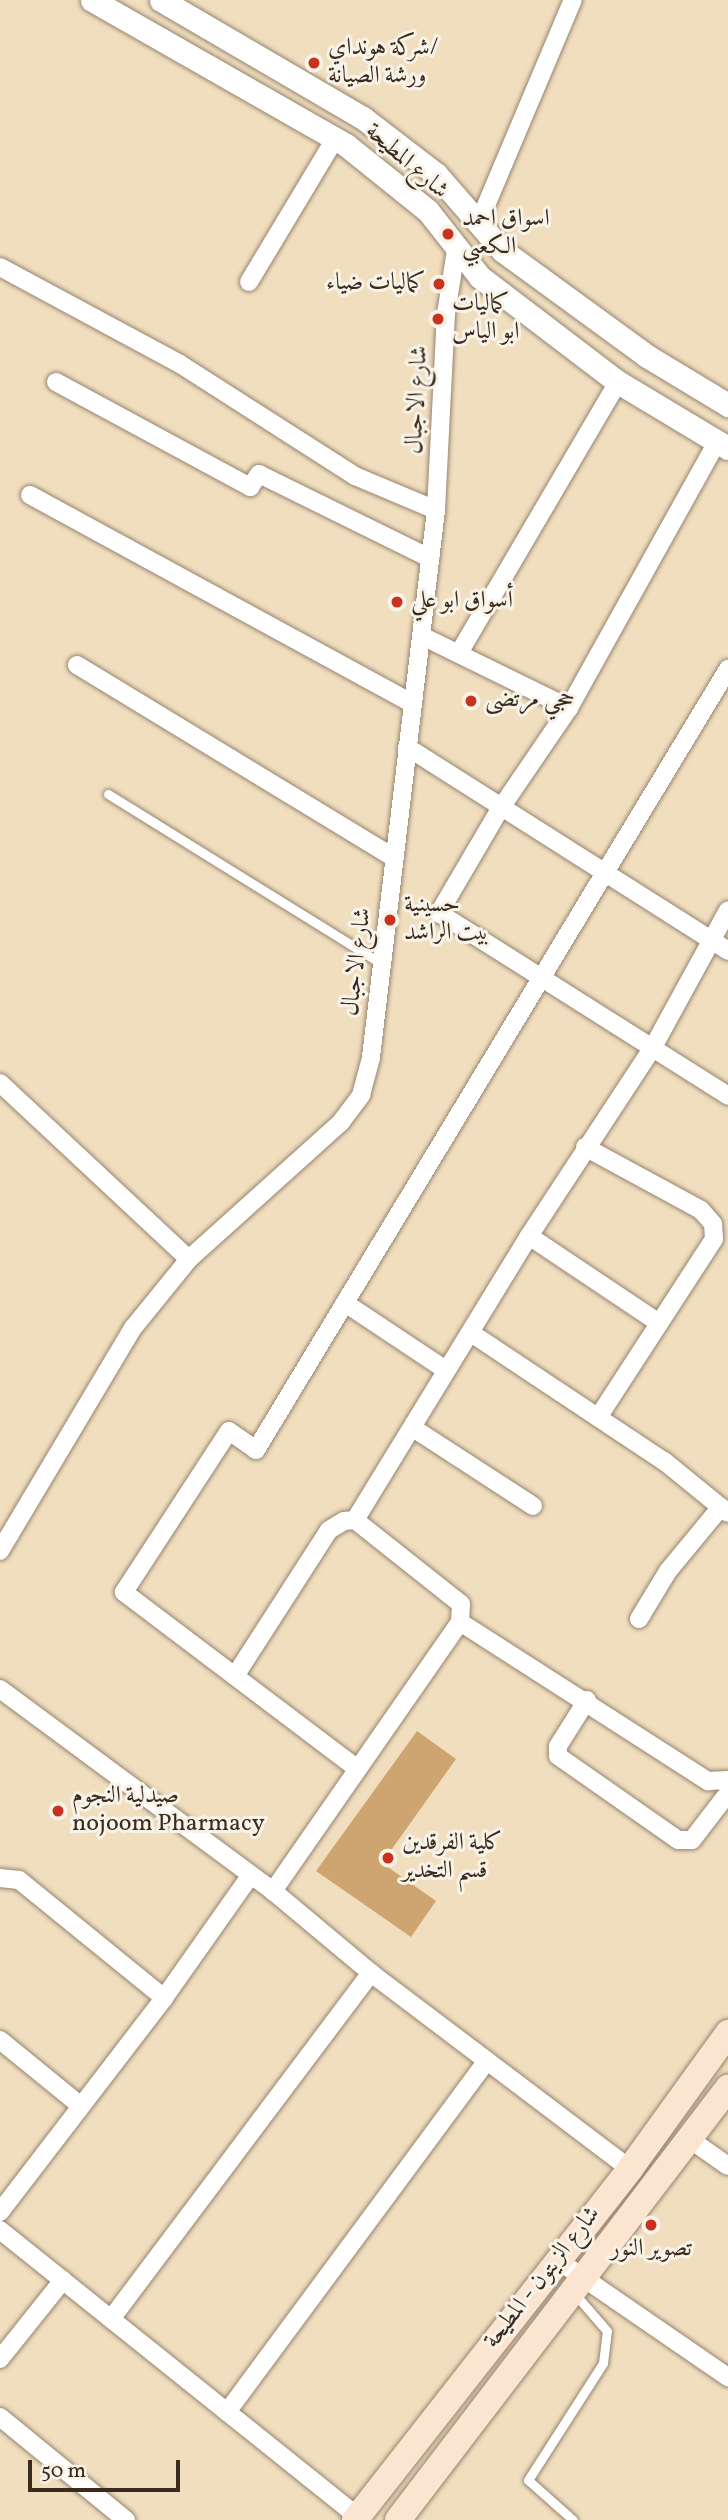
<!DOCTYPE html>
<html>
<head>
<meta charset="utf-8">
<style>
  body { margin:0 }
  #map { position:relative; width:728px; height:2520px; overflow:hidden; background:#f1debf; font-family:Vollkorn,Amiri,serif }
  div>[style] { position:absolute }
  .building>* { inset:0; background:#cea570 }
  .roads { filter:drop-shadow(0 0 2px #96846e) drop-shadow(0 0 2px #96846e) }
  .service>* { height:9px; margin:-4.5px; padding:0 4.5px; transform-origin:4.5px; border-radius:4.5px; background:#fff }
  .minor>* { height:18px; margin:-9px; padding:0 9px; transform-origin:9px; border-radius:9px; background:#fff }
  .tertiary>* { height:23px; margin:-11.5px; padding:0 11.5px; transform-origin:11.5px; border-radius:11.5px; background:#fff }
  .secondary>* { height:26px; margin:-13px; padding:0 13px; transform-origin:13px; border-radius:13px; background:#fce5d0 }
  .dots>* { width:19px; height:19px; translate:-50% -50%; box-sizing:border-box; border:4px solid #f7f3e8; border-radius:50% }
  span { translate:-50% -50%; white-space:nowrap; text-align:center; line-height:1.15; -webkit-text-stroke:6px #f7f3e8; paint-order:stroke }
  .poi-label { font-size:24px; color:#3b2a1e }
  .left { translate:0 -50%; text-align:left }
  .right { translate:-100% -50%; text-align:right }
  .street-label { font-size:24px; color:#3b2a1e }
  .scale { position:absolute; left:28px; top:2460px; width:152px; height:32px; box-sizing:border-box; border:4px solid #3b2a1e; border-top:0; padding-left:9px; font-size:21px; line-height:24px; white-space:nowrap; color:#3b2a1e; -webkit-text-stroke:5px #f7f3e8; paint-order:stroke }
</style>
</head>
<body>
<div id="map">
  <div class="building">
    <div style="clip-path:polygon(417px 1731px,456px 1759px,382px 1863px,436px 1901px,411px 1937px,316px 1871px)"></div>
  </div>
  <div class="roads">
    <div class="service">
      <div style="left:108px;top:794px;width:322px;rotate:31.8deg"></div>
      <div style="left:573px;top:2520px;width:60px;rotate:-138.4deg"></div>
      <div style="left:528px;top:2480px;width:139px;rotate:-57.3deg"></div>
      <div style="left:603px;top:2363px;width:32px;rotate:-83deg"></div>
      <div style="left:607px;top:2331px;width:49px;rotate:-130.9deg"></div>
    </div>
    <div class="minor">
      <div style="left:479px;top:222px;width:241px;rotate:-67.1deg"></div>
      <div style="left:0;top:267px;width:204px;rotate:28.3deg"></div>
      <div style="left:180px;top:364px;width:208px;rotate:32.6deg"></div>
      <div style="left:355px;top:476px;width:88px;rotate:22.8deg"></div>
      <div style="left:249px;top:282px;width:169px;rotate:-59deg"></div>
      <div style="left:56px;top:382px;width:221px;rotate:28.4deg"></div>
      <div style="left:250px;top:487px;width:16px;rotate:-55deg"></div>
      <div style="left:259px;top:474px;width:191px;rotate:26.2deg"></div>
      <div style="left:717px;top:442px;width:304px;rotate:119.1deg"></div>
      <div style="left:569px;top:708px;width:122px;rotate:124.3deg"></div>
      <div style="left:500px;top:809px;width:121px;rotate:120.4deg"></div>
      <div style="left:439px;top:913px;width:342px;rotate:32.3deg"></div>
      <div style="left:30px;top:495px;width:435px;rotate:28.6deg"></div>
      <div style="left:422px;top:636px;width:164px;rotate:26.1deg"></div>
      <div style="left:459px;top:653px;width:314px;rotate:-59.6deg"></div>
      <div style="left:77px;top:665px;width:371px;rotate:31.3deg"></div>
      <div style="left:407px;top:747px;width:380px;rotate:32.4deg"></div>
      <div style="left:0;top:1083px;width:258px;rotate:43deg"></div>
      <div style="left:585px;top:1147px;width:132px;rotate:28.5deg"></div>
      <div style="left:701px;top:1210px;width:18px;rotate:49deg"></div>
      <div style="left:713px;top:1224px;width:15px;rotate:86deg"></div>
      <div style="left:714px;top:1239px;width:211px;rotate:123deg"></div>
      <div style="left:529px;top:1236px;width:156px;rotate:33.8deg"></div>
      <div style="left:345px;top:1303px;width:121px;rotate:33.6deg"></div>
      <div style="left:471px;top:1333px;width:232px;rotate:33.6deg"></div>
      <div style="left:664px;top:1461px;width:82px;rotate:39.1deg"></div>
      <div style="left:413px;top:1428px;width:143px;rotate:33deg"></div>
      <div style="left:355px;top:1520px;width:333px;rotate:-58.5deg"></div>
      <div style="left:529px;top:1236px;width:224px;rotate:-56.7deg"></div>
      <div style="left:652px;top:1049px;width:158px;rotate:-61.3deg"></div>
      <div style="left:0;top:1551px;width:260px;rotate:-59.2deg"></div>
      <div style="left:133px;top:1328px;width:89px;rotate:-50.9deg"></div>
      <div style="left:189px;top:1259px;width:205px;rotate:-42deg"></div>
      <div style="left:341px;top:1122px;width:34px;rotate:-53deg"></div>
      <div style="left:361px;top:1095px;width:39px;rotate:-75deg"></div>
      <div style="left:371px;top:1057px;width:551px;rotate:-83.22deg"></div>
      <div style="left:436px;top:510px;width:196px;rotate:-87.1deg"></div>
      <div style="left:446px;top:314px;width:65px;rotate:-81.1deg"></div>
      <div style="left:639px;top:1619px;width:56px;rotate:-58.9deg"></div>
      <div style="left:668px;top:1571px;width:83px;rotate:-50.4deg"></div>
      <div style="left:460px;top:1622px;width:295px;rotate:32.7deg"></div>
      <div style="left:708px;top:1781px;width:20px;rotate:-3deg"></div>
      <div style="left:235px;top:1676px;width:174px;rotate:-57.2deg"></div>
      <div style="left:329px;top:1530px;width:17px;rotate:-31deg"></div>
      <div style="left:344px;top:1521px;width:11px;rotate:-5deg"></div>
      <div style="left:355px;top:1520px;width:135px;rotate:38.4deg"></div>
      <div style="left:461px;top:1604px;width:18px;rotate:93deg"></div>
      <div style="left:460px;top:1622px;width:328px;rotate:124.8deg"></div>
      <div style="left:0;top:1689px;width:340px;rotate:36.5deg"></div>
      <div style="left:273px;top:1891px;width:128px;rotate:39.9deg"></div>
      <div style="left:371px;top:1973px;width:325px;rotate:37.1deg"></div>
      <div style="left:587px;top:1700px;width:54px;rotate:122.2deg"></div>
      <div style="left:558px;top:1746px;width:10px;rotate:90deg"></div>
      <div style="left:558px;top:1756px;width:146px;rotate:35deg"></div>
      <div style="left:678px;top:1840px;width:14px"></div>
      <div style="left:692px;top:1840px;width:59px;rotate:-52.5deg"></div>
      <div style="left:355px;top:1767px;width:290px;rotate:-142.9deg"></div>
      <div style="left:124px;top:1592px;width:192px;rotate:-56.9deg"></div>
      <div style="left:229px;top:1431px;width:33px;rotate:35deg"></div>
      <div style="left:256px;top:1450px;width:913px;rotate:-58.85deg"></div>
      <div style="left:0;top:1878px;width:19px;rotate:6deg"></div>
      <div style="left:19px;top:1880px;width:187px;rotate:39.1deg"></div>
      <div style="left:0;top:2040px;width:104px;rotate:39.2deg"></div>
      <div style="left:691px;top:2140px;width:45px;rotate:35.1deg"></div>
      <div style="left:0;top:2212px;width:270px;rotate:-52.5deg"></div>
      <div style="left:164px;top:1998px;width:149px;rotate:-54.8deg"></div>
      <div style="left:0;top:2230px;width:457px;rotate:38.7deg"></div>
      <div style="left:556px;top:2259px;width:209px;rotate:34.5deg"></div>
      <div style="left:111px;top:2319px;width:433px;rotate:-53.1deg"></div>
      <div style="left:0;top:2359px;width:101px;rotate:-51.4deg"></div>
      <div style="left:227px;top:2412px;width:437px;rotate:-53.5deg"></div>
      <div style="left:0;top:2417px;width:163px;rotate:39.3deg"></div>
    </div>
    <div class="tertiary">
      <div style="left:92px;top:0;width:292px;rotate:29.7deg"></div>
      <div style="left:346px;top:145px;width:105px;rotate:38.8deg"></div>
      <div style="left:428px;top:211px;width:84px;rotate:51.8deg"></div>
      <div style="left:480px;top:277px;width:173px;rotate:37.3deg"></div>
      <div style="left:618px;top:382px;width:128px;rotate:31deg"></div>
      <div style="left:161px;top:0;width:234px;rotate:30.3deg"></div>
      <div style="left:363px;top:118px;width:92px;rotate:37.5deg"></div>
      <div style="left:436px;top:174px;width:102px;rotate:49deg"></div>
      <div style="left:503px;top:251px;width:178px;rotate:36.1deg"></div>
      <div style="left:647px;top:356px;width:95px;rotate:31.2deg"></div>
    </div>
    <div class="secondary">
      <div style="left:355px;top:2520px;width:446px;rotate:-51.9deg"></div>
      <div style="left:630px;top:2169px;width:168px;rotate:-54.2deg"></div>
      <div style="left:398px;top:2520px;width:544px;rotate:-52.62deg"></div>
    </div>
  </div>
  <div class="dots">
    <div style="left:314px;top:63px;background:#c8321e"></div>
    <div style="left:448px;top:234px;background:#c8321e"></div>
    <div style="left:439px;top:284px;background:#c8321e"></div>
    <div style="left:438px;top:319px;background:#c8321e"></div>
    <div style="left:397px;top:602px;background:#c8321e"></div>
    <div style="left:471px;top:701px;background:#c8321e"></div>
    <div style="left:390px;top:920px;background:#c8321e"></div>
    <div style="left:58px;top:1811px;background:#c8321e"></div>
    <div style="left:388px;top:1858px;background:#c8321e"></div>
    <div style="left:651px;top:2225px;background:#c8321e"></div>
  </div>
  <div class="poi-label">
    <span class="left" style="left:328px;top:63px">شركة هونداي/<br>ورشة الصيانة</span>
    <span class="left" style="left:462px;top:234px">اسواق احمد<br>الكعبي</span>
    <span class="right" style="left:425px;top:284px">كماليات ضياء</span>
    <span class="left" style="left:452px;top:319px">كماليات<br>ابو الياس</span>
    <span class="left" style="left:411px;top:602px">أسواق ابو علي</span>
    <span class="left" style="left:485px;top:701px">حجي مرتضى</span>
    <span class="left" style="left:404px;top:920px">حسينية<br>بيت الراشد</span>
    <span class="left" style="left:72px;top:1811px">صيدلية النجوم<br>nojoom Pharmacy</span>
    <span class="left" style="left:402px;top:1858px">كلية الفرقدين<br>قسم التخدير</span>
    <span style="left:651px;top:2250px">تصوير النور</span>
  </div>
  <div class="street-label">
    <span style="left:406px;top:162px;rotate:41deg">شارع المطيحة</span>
    <span style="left:418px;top:400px;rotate:-87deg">شارع الاجبال</span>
    <span style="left:358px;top:962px;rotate:-83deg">شارع الاجبال</span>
    <span style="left:543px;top:2278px;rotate:-52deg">شارع الزيتون - المطيحة</span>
  </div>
  <div class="scale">50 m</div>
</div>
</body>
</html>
